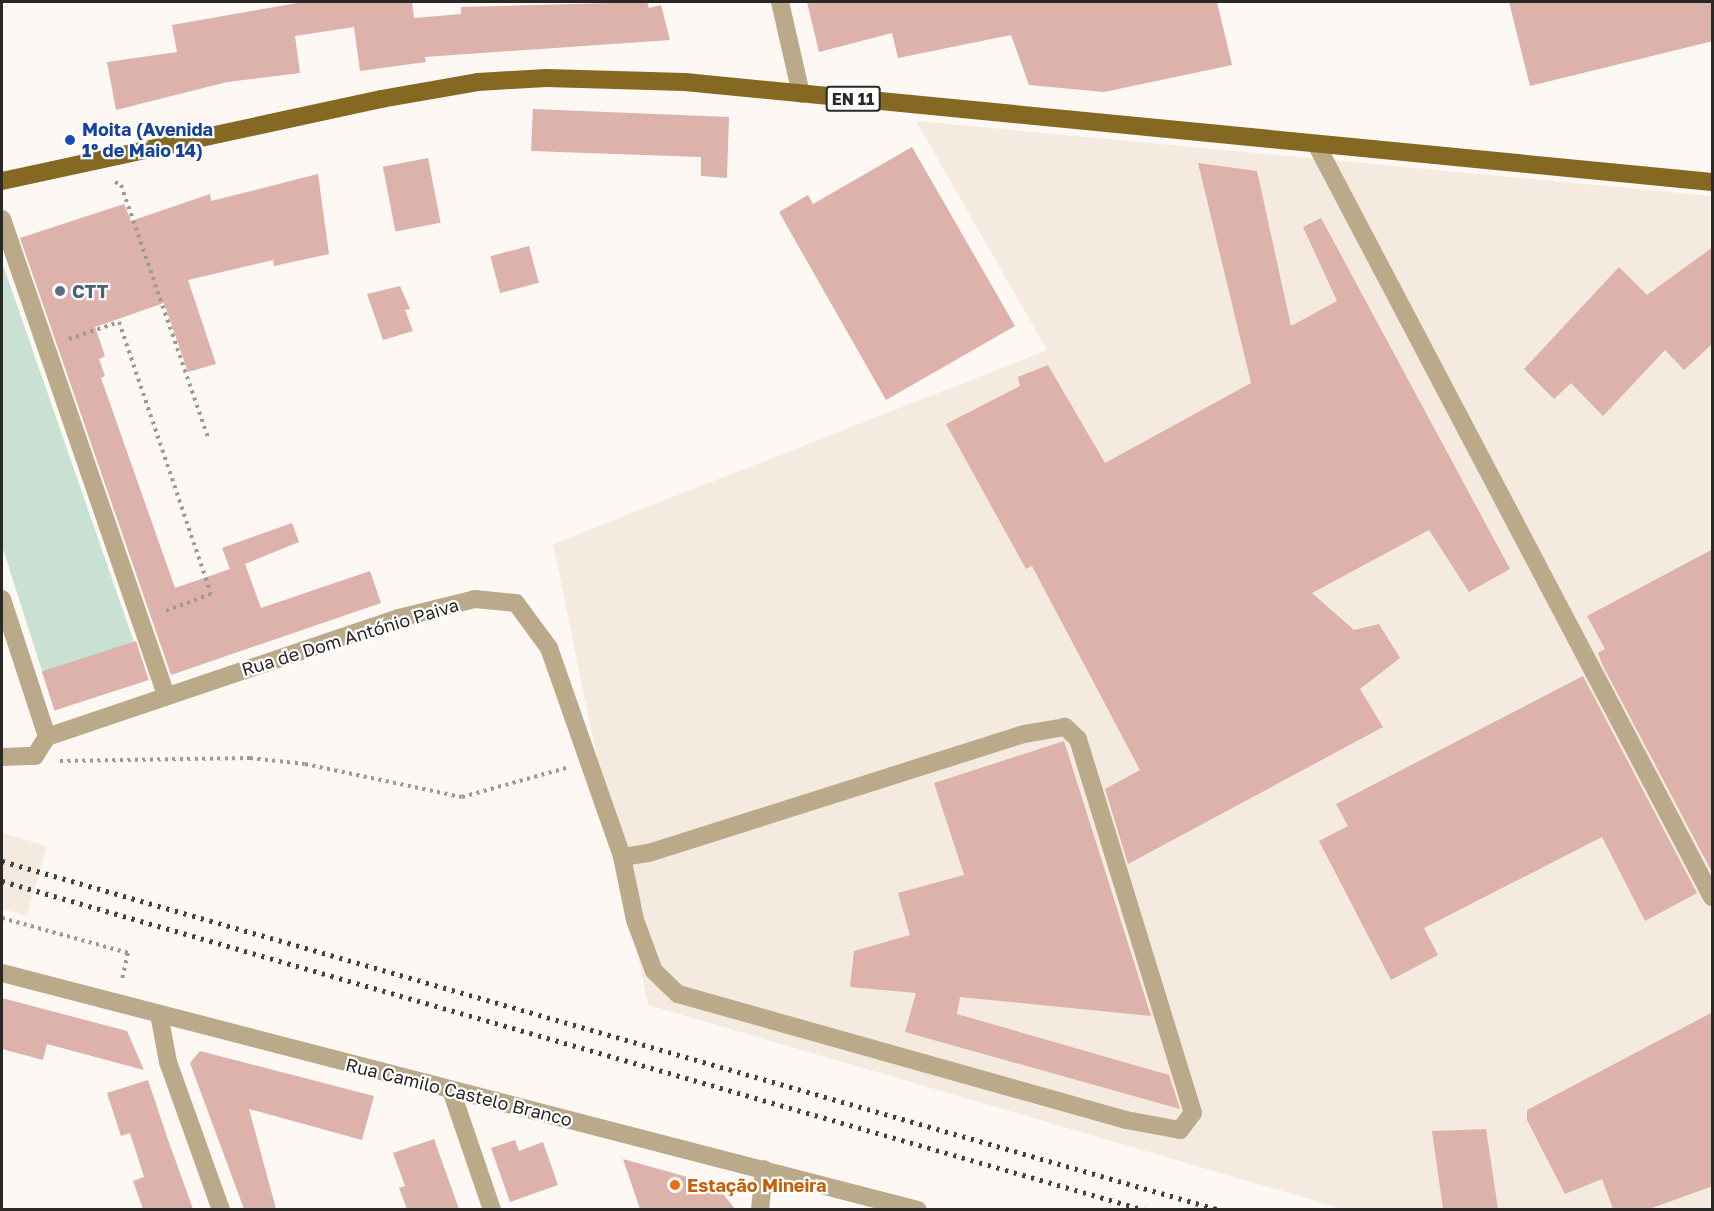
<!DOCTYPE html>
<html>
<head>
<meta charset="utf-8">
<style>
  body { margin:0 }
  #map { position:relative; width:1714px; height:1211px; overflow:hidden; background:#fdf8f3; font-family:"Golos Text",sans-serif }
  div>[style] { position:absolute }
  .built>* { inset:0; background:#f5eae0 }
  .green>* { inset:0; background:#c9e1d2 }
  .building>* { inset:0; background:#dcb2aa; transform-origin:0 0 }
  .path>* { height:4px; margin-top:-2px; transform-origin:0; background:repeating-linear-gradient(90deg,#9d9a96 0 3px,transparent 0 7.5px) }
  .street>* { height:18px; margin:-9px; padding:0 9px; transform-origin:9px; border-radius:9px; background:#baaa89 }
  .primary>* { height:18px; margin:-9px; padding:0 9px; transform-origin:9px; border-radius:9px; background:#856822 }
  .rail>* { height:4.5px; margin-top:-2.25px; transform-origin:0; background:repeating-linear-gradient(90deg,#44423f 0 3px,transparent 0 9px) }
  .dots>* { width:16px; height:16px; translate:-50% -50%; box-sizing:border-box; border:3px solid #fff; border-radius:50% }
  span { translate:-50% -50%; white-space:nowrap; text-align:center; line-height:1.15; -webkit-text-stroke:4.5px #fff; paint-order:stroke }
  .shield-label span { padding:2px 4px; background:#fff; border:2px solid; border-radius:4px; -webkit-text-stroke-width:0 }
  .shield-label { font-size:16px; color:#2a2826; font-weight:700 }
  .transit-label { font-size:18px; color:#164399; font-weight:700 }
  .left { translate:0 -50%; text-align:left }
  .service-label { font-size:18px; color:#4e5e75; font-weight:700 }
  .street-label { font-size:18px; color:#2a2826 }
  .food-label { font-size:18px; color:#c56008; font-weight:700 }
  .frame { position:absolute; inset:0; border:3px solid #2a2826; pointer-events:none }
</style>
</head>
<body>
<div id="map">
  <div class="built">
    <div style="clip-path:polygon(916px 121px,1712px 196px,1712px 1209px,1343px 1209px,648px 1005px,553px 544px,1047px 350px)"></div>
    <div style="clip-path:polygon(2px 833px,47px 846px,27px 916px,2px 909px)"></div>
  </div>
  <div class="green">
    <div style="clip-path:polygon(2px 262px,134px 642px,43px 674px,2px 546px)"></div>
  </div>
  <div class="building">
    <div style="clip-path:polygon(303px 2px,412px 2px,414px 18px,461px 14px,461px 7px,647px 2px,649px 8px,661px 5px,670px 40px,425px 57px,426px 62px,360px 71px,354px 27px,295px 36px,300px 73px,227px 82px,116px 110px,107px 62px,177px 52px,172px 25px)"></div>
    <div style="clip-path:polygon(807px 2px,1217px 2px,1232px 65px,1104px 92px,1029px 85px,1011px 35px,898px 58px,892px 33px,819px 52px)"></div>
    <div style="clip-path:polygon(1509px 2px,1713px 2px,1713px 41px,1530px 86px)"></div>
    <div style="clip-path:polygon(533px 109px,729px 117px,727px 178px,701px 176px,701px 157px,531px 151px)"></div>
    <div style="clip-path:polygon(912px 147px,1015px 326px,886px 400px,779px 212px,808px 195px,813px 204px)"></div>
    <div style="left:428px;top:158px;width:66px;height:46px;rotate:79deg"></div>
    <div style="clip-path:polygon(1198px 163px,1257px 171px,1291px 326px,1337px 301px,1303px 227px,1321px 218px,1510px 569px,1469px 592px,1429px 530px,1312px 593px,1354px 630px,1379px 624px,1400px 658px,1360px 689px,1383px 727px,1128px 864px,1105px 789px,1140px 770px,1032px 566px,1026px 569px,946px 424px,1020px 386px,1018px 377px,1048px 365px,1105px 463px,1251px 383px)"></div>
    <div style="clip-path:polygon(318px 174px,329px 254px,274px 266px,273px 260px,188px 280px,216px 364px,188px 372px,164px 303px,95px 327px,105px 356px,99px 359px,105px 376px,101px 378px,175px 588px,230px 569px,222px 548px,292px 523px,299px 542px,245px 564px,261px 608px,370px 571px,381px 603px,171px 675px,20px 238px,124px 204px,131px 221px,210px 194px,211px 201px)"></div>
    <div style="left:529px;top:246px;width:38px;height:40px;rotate:75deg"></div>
    <div style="clip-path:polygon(1713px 247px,1713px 343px,1684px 370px,1665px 350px,1603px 416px,1571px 383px,1554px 399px,1524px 369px,1619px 267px,1647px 295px)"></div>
    <div style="clip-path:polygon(400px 286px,410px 309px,405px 310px,413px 331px,383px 340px,367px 294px)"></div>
    <div style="clip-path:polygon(1713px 549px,1713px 874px,1603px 666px,1598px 653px,1605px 649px,1587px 616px)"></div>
    <div style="left:136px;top:641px;width:41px;height:99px;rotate:72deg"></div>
    <div style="clip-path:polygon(1583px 676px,1697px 893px,1645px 921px,1602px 837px,1424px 928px,1438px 955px,1391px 980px,1319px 841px,1348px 826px,1336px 804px)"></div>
    <div style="clip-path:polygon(1064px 741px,1151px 1016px,960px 997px,957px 1014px,1169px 1075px,1180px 1109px,905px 1032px,916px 993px,850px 987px,854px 951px,910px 935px,898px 893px,964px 875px,934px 783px)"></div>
    <div style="clip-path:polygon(2px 998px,127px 1031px,144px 1070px,47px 1044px,43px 1060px,2px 1049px)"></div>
    <div style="clip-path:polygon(1713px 1012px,1713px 1186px,1649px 1209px,1613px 1209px,1602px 1179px,1565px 1194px,1527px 1120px,1527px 1110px)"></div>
    <div style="clip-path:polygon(200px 1051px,374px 1096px,362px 1140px,249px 1109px,276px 1209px,244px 1209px,190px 1063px)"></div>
    <div style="clip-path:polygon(148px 1080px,167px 1137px,193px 1209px,143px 1209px,133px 1181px,144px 1177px,130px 1133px,121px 1136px,107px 1093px)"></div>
    <div style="clip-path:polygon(1486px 1129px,1498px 1209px,1443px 1209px,1432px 1131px)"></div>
    <div style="clip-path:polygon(434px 1139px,459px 1209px,407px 1209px,399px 1188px,405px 1186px,393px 1153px)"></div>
    <div style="clip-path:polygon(515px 1140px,519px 1151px,543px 1142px,558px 1185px,510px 1202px,491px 1148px)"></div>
    <div style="clip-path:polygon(623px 1159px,716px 1185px,735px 1209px,640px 1209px)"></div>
  </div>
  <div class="path">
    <div style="left:115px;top:182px;width:7px;rotate:27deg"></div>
    <div style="left:121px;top:185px;width:268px;rotate:71deg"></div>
    <div style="left:69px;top:339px;width:53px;rotate:-18.8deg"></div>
    <div style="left:119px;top:322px;width:287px;rotate:71.3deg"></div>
    <div style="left:211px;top:594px;width:51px;rotate:159.4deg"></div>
    <div style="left:60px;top:761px;width:190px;rotate:-0.9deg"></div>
    <div style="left:250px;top:758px;width:55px;rotate:6.2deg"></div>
    <div style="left:305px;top:764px;width:160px;rotate:11.9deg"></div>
    <div style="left:462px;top:797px;width:108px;rotate:-15.6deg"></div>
    <div style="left:2px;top:918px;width:131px;rotate:15.5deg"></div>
    <div style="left:128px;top:953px;width:27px;rotate:103deg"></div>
  </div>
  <div class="street">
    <div style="left:780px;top:2px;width:94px;rotate:77.1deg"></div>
    <div style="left:1316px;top:144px;width:851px;rotate:62.26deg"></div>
    <div style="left:2px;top:219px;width:503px;rotate:70.99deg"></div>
    <div style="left:2px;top:599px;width:145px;rotate:71.9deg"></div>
    <div style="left:2px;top:757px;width:33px;rotate:-2deg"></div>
    <div style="left:35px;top:756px;width:22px;rotate:-58deg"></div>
    <div style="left:47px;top:737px;width:372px;rotate:-18.7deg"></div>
    <div style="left:399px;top:618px;width:78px;rotate:-14deg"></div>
    <div style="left:475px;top:599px;width:41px;rotate:5.6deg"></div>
    <div style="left:516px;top:603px;width:56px;rotate:53.7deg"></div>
    <div style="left:549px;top:648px;width:221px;rotate:70.7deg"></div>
    <div style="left:622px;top:857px;width:64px;rotate:78.3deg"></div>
    <div style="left:635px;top:920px;width:54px;rotate:69.6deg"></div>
    <div style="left:654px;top:971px;width:33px;rotate:44deg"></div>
    <div style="left:678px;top:994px;width:465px;rotate:15.7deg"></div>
    <div style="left:1126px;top:1120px;width:55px;rotate:10.5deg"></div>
    <div style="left:1180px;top:1130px;width:21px;rotate:-53deg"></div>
    <div style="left:1193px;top:1113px;width:391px;rotate:-107.1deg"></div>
    <div style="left:1078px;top:739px;width:18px;rotate:-137deg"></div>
    <div style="left:1065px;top:727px;width:42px;rotate:170.3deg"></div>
    <div style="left:1024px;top:734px;width:394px;rotate:162.4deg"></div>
    <div style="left:648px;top:853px;width:26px;rotate:171deg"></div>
    <div style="left:2px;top:973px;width:946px;rotate:14.51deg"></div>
    <div style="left:159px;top:1014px;width:49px;rotate:79.4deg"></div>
    <div style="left:168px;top:1062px;width:157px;rotate:70.3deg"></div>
    <div style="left:451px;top:1090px;width:127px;rotate:71.1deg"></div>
    <div style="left:760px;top:1210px;width:41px;rotate:-84.4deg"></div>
  </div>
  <div class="primary">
    <div style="left:2px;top:181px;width:388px;rotate:-12.2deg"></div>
    <div style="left:381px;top:99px;width:98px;rotate:-9.9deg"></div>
    <div style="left:478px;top:82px;width:68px;rotate:-3.4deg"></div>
    <div style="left:546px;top:78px;width:139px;rotate:1.6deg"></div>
    <div style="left:685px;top:82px;width:1032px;rotate:5.56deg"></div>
  </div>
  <div class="rail">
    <div style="left:2px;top:861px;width:1267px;rotate:15.99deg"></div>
    <div style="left:2px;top:881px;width:1189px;rotate:16.06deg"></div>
  </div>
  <div class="dots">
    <div style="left:70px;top:140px;background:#1a4fb4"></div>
    <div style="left:60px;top:291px;background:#5c6f8a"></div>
    <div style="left:675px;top:1185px;background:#e8710a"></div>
  </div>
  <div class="shield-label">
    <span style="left:853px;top:99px">EN 11</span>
  </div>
  <div class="transit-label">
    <span class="left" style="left:82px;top:140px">Moita (Avenida<br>1º de Maio 14)</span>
  </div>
  <div class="service-label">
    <span class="left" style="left:72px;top:291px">CTT</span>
  </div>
  <div class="street-label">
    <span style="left:350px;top:637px;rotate:-17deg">Rua de Dom António Paiva</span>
    <span style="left:459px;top:1092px;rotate:14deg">Rua Camilo Castelo Branco</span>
  </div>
  <div class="food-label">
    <span class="left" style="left:687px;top:1185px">Estação Mineira</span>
  </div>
  <div class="frame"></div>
</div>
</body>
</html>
